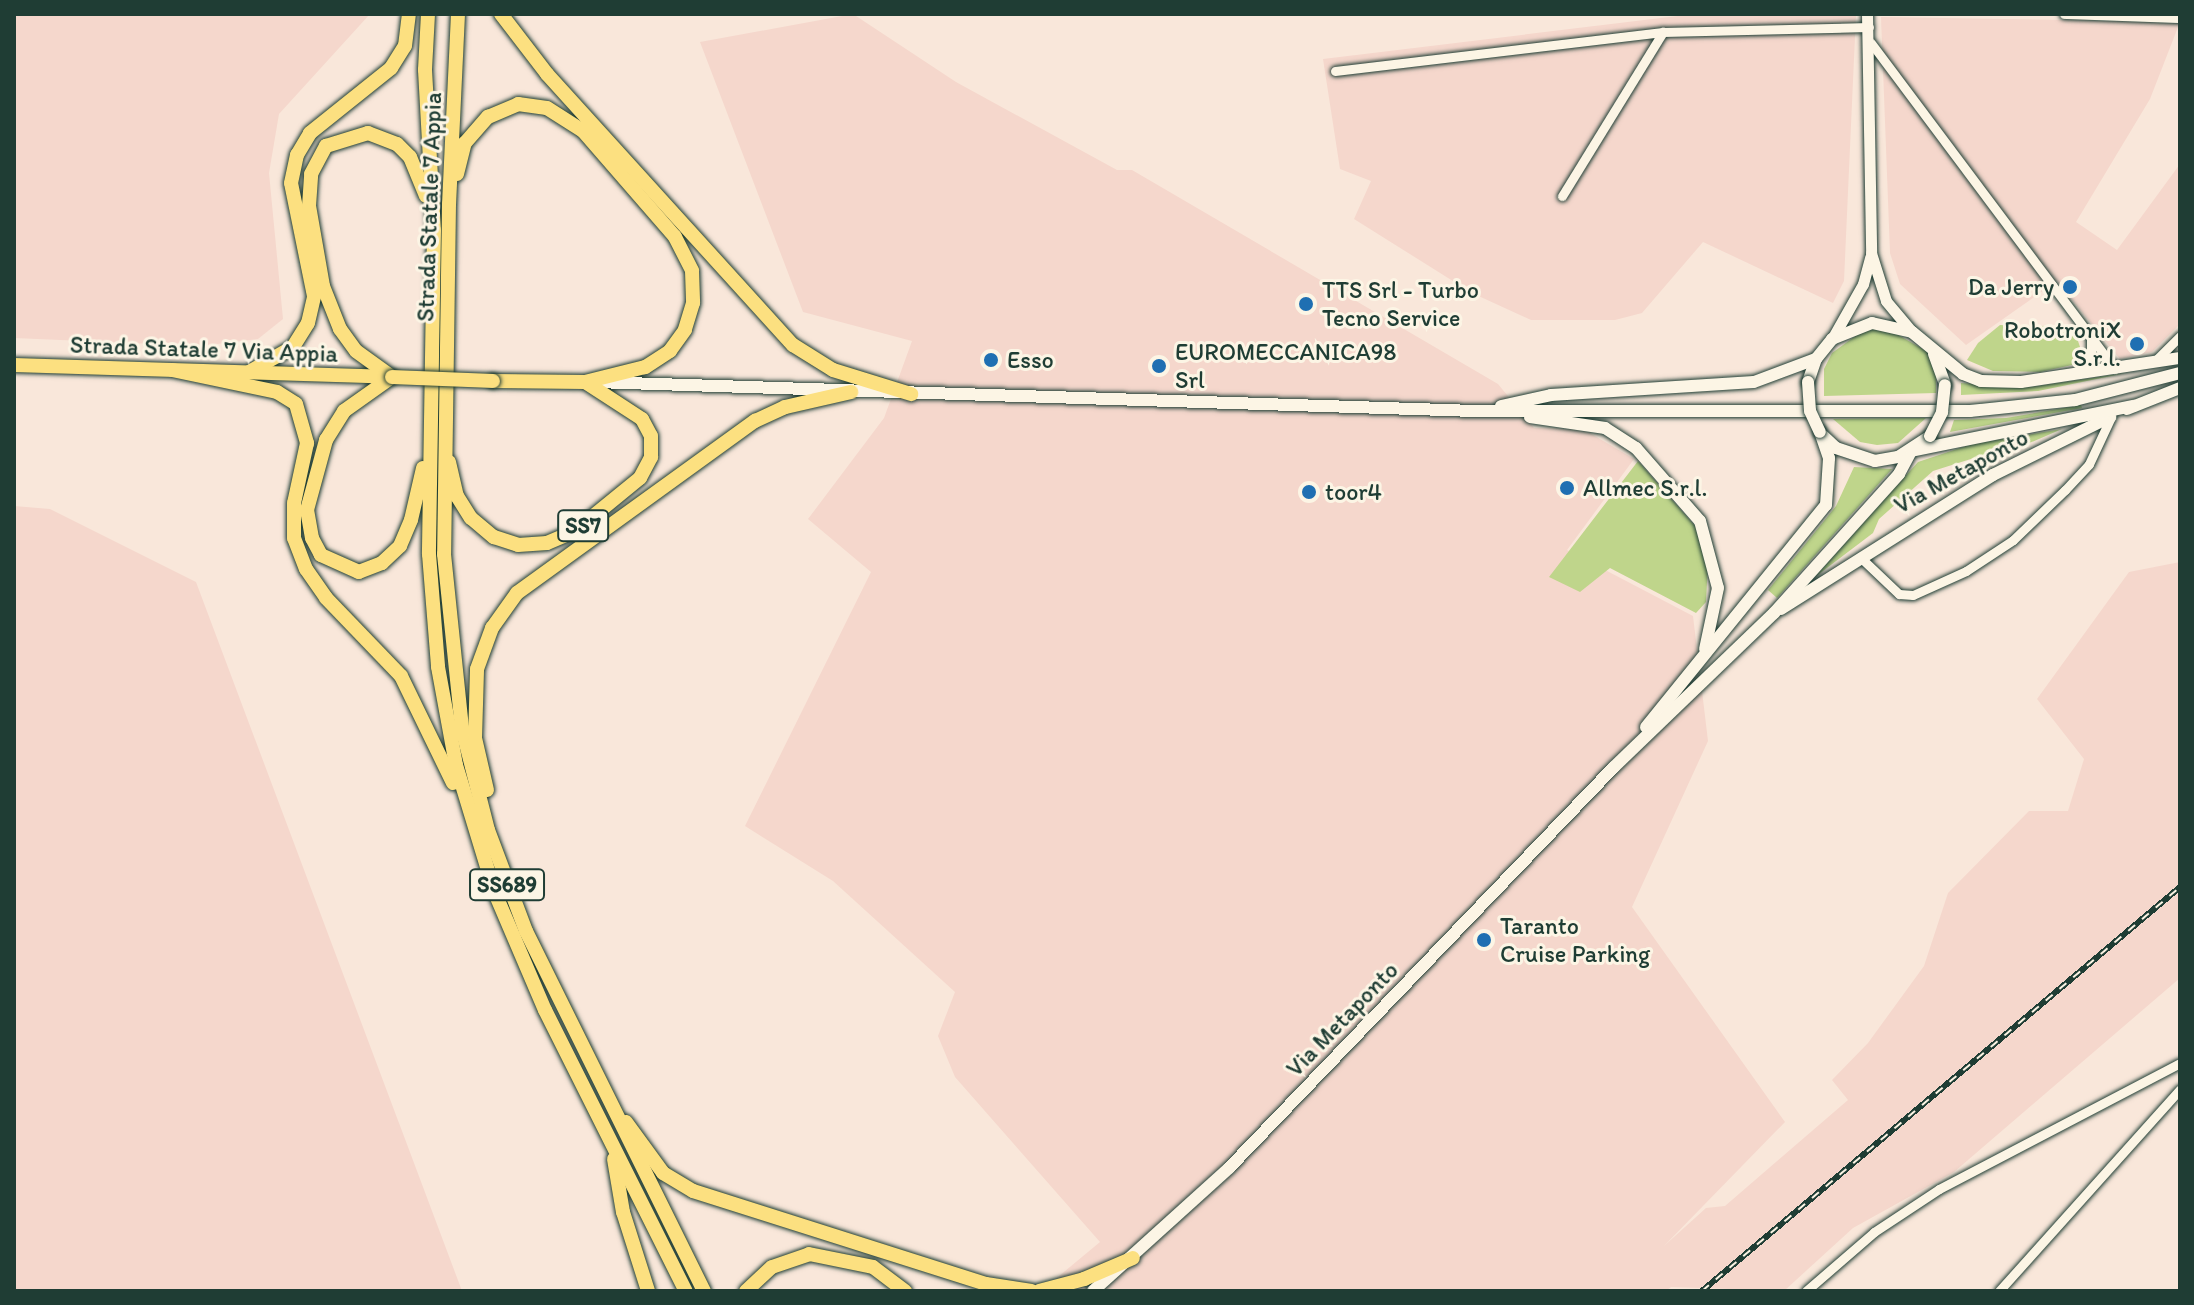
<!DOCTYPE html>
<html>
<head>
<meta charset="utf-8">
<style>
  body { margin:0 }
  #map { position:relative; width:2194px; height:1305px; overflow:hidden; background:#f9e7da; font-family:Itim,sans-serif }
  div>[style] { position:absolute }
  .built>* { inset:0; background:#f5d7cc }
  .green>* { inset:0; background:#bfd58b }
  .roads { filter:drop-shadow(0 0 2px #1f3d34) drop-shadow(0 0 2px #1f3d34) }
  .minor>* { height:9px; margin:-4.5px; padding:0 4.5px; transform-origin:4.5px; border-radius:4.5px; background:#fcf5e5 }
  .tertiary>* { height:11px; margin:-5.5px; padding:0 5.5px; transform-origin:5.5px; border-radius:5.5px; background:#fcf5e5 }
  .secondary>* { height:12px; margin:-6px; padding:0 6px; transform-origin:6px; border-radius:6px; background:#fcf5e5 }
  .primary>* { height:14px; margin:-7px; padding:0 7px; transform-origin:7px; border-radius:7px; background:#fce080 }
  .trunk>* { height:14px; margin:-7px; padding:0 7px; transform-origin:7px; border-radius:7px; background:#fce080 }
  .rail>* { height:6px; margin-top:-3px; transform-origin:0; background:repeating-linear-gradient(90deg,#fcf5e5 0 9px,#1f3d34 0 18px); box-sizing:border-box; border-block:2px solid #1f3d34 }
  .bridges { filter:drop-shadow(0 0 2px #1f3d34) drop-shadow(0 0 2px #1f3d34) }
  .secondary-bridge>* { height:12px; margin:-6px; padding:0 6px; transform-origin:6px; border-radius:6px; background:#fcf5e5 }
  .primary-bridge>* { height:14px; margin:-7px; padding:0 7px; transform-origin:7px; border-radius:7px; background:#fce080 }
  .dots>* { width:22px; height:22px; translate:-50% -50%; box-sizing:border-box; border:4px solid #fcf5e5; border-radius:50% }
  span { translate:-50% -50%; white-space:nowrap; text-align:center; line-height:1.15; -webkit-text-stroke:6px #fcf5e5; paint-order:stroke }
  .shield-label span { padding:2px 6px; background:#fcf5e5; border:2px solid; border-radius:6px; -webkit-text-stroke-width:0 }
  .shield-label { font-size:22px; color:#1f3d34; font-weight:700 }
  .street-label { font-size:24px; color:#1f3d34 }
  .poi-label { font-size:24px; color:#1f3d34 }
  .right { translate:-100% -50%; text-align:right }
  .left { translate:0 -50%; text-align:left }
  .frame { position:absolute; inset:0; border:16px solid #1f3d34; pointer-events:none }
</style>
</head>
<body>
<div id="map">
  <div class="built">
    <div style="clip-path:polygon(14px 14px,370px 14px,279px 114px,269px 173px,283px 319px,258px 339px,201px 346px,14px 338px)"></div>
    <div style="clip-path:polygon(853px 14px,956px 82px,1117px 170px,1132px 170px,1498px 384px,1534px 428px,1583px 429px,1634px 459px,1567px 550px,1693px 616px,1708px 741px,1632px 907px,1785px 1122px,1664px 1246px,1706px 1208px,1725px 1206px,1848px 1100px,1832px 1080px,1868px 1043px,1924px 966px,1948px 893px,2029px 811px,2068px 811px,2084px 759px,2037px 699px,2129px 572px,2180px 562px,2180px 978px,1954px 1172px,1853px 1228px,1784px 1291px,1671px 1287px,1666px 1291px,1041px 1291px,1100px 1242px,955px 1077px,938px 1036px,955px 992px,833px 881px,745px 826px,871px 572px,808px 519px,884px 418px,912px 341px,803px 312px,700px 42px)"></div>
    <div style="clip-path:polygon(1694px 14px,1856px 14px,1844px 281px,1833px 303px,1703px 242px,1642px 313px,1615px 320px,1531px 320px,1472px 293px,1354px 219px,1371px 181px,1340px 169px,1323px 59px)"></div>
    <div style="clip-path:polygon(1881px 17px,2180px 22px,2150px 99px,2076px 222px,2117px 250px,2180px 164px,2180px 324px,2152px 352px,2120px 359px,2057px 281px,1966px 345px,1900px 284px,1890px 253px)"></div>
    <div style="clip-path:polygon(14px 506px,50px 509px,196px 582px,462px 1291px,14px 1291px)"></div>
  </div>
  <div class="green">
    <div style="clip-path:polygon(2000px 325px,2047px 326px,2077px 338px,2081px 350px,2072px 365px,2040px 372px,1993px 371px,1967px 360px,1978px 343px)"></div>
    <div style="clip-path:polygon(1886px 328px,1928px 352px,1936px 374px,1936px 393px,1824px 396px,1824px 369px,1832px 353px,1865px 329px)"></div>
    <div style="clip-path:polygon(2126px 373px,2038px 391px,1961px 395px,1961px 383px,2030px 387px)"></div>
    <div style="clip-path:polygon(2081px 405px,2082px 408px,1950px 432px,1954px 420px,2006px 418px)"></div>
    <div style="clip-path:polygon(1926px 418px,1898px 443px,1877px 445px,1860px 442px,1833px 419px)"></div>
    <div style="clip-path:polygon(2062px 429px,1988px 461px,1974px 458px,1933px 471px,1879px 519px,1873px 533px,1815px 577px,1918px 462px,1972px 444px)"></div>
    <div style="clip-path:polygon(1638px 461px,1695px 526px,1708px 562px,1706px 602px,1696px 613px,1610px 568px,1580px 592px,1549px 577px)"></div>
    <div style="clip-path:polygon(1854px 467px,1892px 469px,1777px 598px,1768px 590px,1836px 506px)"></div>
  </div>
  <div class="roads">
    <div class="minor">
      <div style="left:2064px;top:14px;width:116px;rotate:2deg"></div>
      <div style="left:1871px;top:43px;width:407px;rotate:53.2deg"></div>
      <div style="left:1335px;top:71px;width:330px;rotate:-6.8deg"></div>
      <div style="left:1663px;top:32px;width:206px;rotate:-1.4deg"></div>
      <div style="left:1562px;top:196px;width:193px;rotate:-58.4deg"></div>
      <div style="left:2154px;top:362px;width:37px;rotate:-45deg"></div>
      <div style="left:2079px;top:374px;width:22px;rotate:-56deg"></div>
      <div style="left:2091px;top:356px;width:19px;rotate:-90deg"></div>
      <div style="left:1860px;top:557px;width:54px;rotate:43.5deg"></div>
      <div style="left:1899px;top:594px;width:14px;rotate:4deg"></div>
      <div style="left:1913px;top:595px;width:58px;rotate:-24.4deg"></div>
      <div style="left:1966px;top:571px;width:56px;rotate:-33.4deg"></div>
      <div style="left:2013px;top:540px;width:72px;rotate:-43.9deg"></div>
      <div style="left:2065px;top:490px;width:35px;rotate:-47deg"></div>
      <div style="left:2089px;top:464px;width:52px;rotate:-64.9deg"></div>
      <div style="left:1806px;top:1291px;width:90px;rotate:-40.9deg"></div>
      <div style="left:1874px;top:1232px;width:78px;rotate:-33.5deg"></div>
      <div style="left:1939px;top:1189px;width:272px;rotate:-27.6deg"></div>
      <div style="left:1999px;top:1291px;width:271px;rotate:-48.1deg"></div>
    </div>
    <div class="tertiary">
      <div style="left:1867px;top:14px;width:239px;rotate:89deg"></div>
      <div style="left:1871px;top:253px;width:50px;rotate:72.6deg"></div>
      <div style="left:1886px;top:301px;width:40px;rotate:50deg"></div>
      <div style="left:1832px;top:339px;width:63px;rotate:-60.6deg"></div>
      <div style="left:1863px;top:284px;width:28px;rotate:-75deg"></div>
    </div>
    <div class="secondary">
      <div style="left:1934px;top:354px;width:33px;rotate:70deg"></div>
      <div style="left:596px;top:382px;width:880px;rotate:1.89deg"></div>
      <div style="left:1476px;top:411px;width:494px"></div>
      <div style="left:1970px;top:411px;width:106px;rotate:-6deg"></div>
      <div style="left:2075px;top:400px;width:108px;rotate:-14.4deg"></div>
      <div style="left:1808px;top:382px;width:24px;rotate:-71deg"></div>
      <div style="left:1816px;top:359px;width:26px;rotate:-51deg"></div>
      <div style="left:1832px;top:339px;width:43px;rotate:-21.8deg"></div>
      <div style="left:1872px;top:323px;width:41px;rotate:12.7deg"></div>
      <div style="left:1912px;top:332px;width:66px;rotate:39.5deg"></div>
      <div style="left:1963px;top:374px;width:19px;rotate:21deg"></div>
      <div style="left:1981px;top:381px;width:40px;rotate:1.4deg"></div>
      <div style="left:2021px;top:382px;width:161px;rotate:-8.6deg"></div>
      <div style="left:1501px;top:406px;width:51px;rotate:-12.4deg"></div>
      <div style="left:1551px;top:395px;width:203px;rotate:-3.7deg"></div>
      <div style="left:1754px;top:382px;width:66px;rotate:-20.4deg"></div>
      <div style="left:2127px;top:409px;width:57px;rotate:-21.6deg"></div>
      <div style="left:1530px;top:417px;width:76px;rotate:8.3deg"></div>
      <div style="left:1605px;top:428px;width:37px;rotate:33deg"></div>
      <div style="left:1636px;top:448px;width:97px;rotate:48.8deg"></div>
      <div style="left:1700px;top:521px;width:69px;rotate:75deg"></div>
      <div style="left:1718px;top:588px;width:62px;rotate:102deg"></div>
      <div style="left:1822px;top:435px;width:19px;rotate:43deg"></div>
      <div style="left:1836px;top:448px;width:41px;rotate:18.4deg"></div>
      <div style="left:1875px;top:461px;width:23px;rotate:-10deg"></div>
      <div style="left:1898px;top:457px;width:38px;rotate:-33deg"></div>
      <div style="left:1781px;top:609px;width:251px;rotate:-32.3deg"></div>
      <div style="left:1993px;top:475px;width:131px;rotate:-26.4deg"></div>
      <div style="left:1646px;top:727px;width:286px;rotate:-51deg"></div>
      <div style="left:1826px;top:505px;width:47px;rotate:-86.3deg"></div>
      <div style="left:1829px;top:458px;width:28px;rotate:-109deg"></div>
      <div style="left:1093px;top:1291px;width:183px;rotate:-42.1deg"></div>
      <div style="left:1229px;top:1168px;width:556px;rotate:-46.17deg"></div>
      <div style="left:1614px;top:767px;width:222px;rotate:-43.9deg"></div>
      <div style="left:1774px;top:613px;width:187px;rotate:-48deg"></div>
      <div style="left:1899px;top:474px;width:26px;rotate:-62deg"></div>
      <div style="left:1911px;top:451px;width:227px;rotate:-11.5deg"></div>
    </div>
    <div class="primary">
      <div style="left:14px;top:365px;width:378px;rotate:1.8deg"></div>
      <div style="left:493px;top:381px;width:92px;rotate:0.6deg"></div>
    </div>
    <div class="trunk">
      <div style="left:428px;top:14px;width:56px;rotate:93.1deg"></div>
      <div style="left:425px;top:70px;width:160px;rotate:86.8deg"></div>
      <div style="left:434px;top:230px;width:324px;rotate:90.9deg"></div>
      <div style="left:429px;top:554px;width:113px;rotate:85.4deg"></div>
      <div style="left:438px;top:667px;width:100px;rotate:79.6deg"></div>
      <div style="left:456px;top:765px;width:134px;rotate:73.1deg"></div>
      <div style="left:495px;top:893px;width:127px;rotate:66.9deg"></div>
      <div style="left:545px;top:1010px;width:314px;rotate:63.4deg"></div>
      <div style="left:458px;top:14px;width:190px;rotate:92.7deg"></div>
      <div style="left:449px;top:204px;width:350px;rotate:90.8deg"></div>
      <div style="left:444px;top:554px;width:175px;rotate:84.1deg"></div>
      <div style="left:462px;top:728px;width:105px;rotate:75.7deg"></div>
      <div style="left:488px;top:830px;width:108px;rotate:69.4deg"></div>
      <div style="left:526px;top:931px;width:402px;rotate:63.7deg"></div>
      <div style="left:501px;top:14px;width:76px;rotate:52.5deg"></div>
      <div style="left:547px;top:74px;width:366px;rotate:47.8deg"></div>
      <div style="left:793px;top:345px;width:47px;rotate:32deg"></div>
      <div style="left:833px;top:370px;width:82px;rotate:17.1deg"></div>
      <div style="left:457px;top:174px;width:32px;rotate:-76deg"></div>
      <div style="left:465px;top:143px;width:35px;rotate:-49deg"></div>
      <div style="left:488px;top:117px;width:33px;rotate:-23deg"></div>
      <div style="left:518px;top:104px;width:29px;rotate:8deg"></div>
      <div style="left:547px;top:108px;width:43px;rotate:32.6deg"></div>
      <div style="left:583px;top:131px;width:140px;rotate:49deg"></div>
      <div style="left:675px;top:237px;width:38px;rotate:63deg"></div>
      <div style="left:692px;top:271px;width:32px;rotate:88deg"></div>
      <div style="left:693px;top:303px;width:28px;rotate:107deg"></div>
      <div style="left:685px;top:330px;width:26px;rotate:126deg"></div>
      <div style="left:670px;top:351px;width:30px;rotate:147deg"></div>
      <div style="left:645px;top:367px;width:62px;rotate:166deg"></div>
      <div style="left:172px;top:370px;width:107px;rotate:11.8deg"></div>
      <div style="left:277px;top:392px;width:22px;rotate:32deg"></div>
      <div style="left:296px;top:404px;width:41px;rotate:74.2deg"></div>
      <div style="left:307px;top:443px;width:61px;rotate:102.2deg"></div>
      <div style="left:294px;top:503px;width:35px;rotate:90deg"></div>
      <div style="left:294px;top:538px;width:33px;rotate:69deg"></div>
      <div style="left:306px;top:569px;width:35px;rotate:55deg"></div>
      <div style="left:326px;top:598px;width:108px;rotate:46.1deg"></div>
      <div style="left:401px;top:676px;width:119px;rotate:64.1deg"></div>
      <div style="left:249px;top:372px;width:51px;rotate:-29.6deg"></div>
      <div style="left:293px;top:347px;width:28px;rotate:-58deg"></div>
      <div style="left:308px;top:323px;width:28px;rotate:-77deg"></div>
      <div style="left:314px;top:296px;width:115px;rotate:-101.5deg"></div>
      <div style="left:291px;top:183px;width:29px;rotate:-78deg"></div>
      <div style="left:297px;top:155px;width:26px;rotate:-59deg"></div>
      <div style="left:310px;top:133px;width:104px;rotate:-38.7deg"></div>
      <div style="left:391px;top:68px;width:26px;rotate:-58deg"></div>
      <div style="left:405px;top:46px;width:32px;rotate:-83deg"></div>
      <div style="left:449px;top:462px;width:35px;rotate:77deg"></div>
      <div style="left:457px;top:496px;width:26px;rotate:58deg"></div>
      <div style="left:471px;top:518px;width:30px;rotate:40deg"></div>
      <div style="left:494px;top:537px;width:25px;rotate:18deg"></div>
      <div style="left:518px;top:545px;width:29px;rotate:-4deg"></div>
      <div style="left:547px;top:543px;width:30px;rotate:-23deg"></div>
      <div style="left:575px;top:531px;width:84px;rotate:-39.2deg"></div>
      <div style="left:640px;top:478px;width:24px;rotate:-62deg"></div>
      <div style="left:651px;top:457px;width:21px;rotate:-90deg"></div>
      <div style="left:651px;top:436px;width:19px;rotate:-118deg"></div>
      <div style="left:642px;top:419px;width:68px;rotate:-147deg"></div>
      <div style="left:423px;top:468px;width:53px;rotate:103deg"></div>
      <div style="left:411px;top:520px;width:28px;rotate:113deg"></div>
      <div style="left:400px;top:546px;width:25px;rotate:137deg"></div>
      <div style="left:382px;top:563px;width:25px;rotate:159deg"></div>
      <div style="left:359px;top:572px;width:42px;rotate:-155.9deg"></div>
      <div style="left:321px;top:555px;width:19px;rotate:-118deg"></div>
      <div style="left:312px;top:538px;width:28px;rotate:-100deg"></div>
      <div style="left:307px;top:510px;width:73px;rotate:-74.8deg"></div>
      <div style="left:326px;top:440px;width:34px;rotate:-58deg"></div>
      <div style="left:344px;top:411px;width:59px;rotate:-35.3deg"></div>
      <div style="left:392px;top:377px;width:44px;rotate:-144.2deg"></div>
      <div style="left:356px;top:351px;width:27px;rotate:-126deg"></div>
      <div style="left:340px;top:329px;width:46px;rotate:-111.6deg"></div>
      <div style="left:323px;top:286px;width:81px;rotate:-99.9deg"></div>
      <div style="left:309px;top:206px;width:32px;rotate:-86deg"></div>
      <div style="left:311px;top:174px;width:32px;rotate:-62deg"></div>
      <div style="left:326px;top:146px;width:44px;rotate:-17.2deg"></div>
      <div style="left:368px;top:133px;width:31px;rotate:21deg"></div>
      <div style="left:397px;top:144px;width:18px;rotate:45deg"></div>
      <div style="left:410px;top:157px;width:42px;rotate:67.7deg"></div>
      <div style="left:487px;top:790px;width:53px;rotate:-103deg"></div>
      <div style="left:475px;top:738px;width:69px;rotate:-88.3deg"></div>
      <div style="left:477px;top:669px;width:44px;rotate:-69.9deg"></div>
      <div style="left:492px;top:628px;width:43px;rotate:-54.5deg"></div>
      <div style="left:517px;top:593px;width:294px;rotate:-35.9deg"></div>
      <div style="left:755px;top:421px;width:33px;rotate:-25deg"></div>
      <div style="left:785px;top:407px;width:68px;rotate:-12.8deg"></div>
      <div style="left:626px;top:1122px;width:63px;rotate:54deg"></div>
      <div style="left:663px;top:1173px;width:35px;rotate:31deg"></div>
      <div style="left:693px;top:1191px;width:307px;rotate:17.6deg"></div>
      <div style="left:986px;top:1284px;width:46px;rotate:8.8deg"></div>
      <div style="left:614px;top:1159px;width:54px;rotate:80.4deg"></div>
      <div style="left:623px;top:1212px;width:83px;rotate:72.4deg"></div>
      <div style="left:746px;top:1291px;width:35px;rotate:-43deg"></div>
      <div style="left:772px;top:1267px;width:39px;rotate:-19deg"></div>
      <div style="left:809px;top:1254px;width:65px;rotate:11.5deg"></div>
      <div style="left:873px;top:1267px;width:40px;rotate:37deg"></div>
      <div style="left:1039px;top:1291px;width:47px;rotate:-14.9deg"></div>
      <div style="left:1084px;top:1279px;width:53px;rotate:-23.2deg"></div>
    </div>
  </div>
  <div class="rail">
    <div style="left:1702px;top:1291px;width:626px;rotate:-40.2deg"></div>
  </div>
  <div class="bridges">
    <div class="secondary-bridge">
      <div style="left:1808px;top:382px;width:29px;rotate:86deg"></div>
      <div style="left:1810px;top:411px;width:23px;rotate:65deg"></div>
      <div style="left:1930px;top:436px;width:27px;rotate:-63deg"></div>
      <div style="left:1942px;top:412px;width:27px;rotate:-84deg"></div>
    </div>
    <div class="primary-bridge">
      <div style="left:392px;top:377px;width:101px;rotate:2.3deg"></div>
    </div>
  </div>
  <div class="dots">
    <div style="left:2070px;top:287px;background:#1f6fb2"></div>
    <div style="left:1306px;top:304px;background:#1f6fb2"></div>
    <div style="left:2137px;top:344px;background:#1f6fb2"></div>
    <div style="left:991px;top:360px;background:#1f6fb2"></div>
    <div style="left:1159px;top:366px;background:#1f6fb2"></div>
    <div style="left:1567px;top:488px;background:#1f6fb2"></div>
    <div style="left:1309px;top:492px;background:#1f6fb2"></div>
    <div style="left:1484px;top:940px;background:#1f6fb2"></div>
  </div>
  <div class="shield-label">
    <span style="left:583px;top:526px">SS7</span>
    <span style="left:507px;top:885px">SS689</span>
  </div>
  <div class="street-label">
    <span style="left:429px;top:207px;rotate:-88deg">Strada Statale 7 Appia</span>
    <span style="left:204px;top:349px;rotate:2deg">Strada Statale 7 Via Appia</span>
    <span style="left:1961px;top:471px;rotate:-29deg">Via Metaponto</span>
    <span style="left:1342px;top:1019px;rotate:-46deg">Via Metaponto</span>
  </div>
  <div class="poi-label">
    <span class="right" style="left:2054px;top:287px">Da Jerry</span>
    <span class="left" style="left:1322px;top:304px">TTS Srl - Turbo<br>Tecno Service</span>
    <span class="right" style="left:2121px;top:344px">RobotroniX<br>S.r.l.</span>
    <span class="left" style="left:1175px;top:366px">EUROMECCANICA98<br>Srl</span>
    <span class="left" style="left:1007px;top:360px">Esso</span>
    <span class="left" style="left:1583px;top:488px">Allmec S.r.l.</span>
    <span class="left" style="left:1325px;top:492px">toor4</span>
    <span class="left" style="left:1500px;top:940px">Taranto<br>Cruise Parking</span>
  </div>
  <div class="frame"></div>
</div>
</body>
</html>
